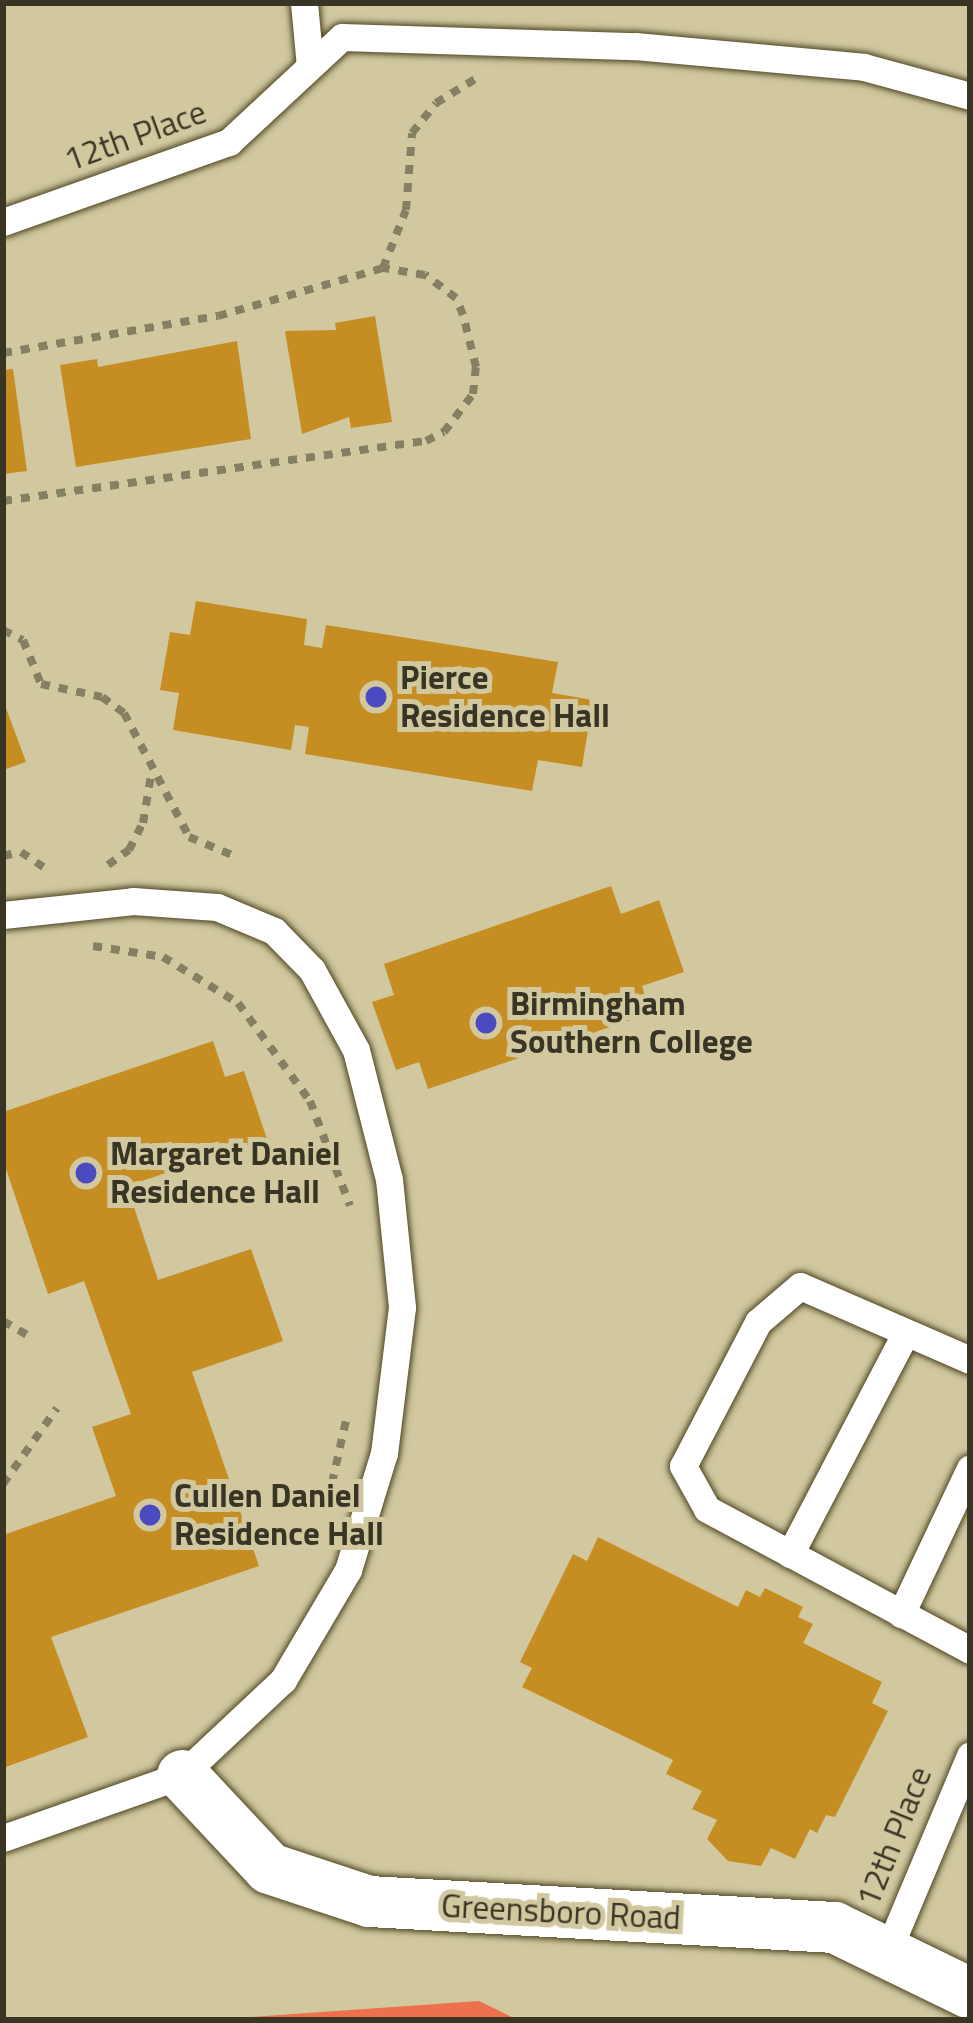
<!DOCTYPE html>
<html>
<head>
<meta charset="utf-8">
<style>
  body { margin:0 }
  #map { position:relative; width:973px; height:2023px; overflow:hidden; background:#d1c8a0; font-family:"Titillium Web",sans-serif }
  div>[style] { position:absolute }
  .green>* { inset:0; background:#ec714c }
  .building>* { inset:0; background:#c68d22 }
  .path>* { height:8px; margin-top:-4px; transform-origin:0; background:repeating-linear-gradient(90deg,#868063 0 9px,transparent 0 18px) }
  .roads { filter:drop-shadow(0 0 3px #4e4622) drop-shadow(0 0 3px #4e4622) }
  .lane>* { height:27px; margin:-13.5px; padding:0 13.5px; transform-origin:13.5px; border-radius:13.5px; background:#fff }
  .street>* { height:51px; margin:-25.5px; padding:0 25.5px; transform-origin:25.5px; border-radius:25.5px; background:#fff }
  .dots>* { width:33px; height:33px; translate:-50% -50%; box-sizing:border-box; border:6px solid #d1c8a0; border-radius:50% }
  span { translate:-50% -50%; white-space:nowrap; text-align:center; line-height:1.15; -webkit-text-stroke:10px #d1c8a0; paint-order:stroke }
  .street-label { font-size:33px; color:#393525 }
  .poi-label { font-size:33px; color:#393525; font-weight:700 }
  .left { translate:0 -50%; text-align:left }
  .frame { position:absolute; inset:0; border:6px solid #393525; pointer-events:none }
</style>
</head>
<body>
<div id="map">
  <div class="green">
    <div style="clip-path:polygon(479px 2001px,518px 2020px,208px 2020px)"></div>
  </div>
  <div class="building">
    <div style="clip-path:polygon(375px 316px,392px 422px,351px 428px,349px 417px,302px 434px,285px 331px,336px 330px,335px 323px)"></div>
    <div style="clip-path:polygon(237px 341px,251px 439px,76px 467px,60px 365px,97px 359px,98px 367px)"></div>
    <div style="clip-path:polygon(13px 369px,27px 471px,3px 474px,3px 370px)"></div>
    <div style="clip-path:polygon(196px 601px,307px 619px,304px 645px,322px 648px,326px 625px,558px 662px,552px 693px,593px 700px,582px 767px,538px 760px,532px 791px,305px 754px,309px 727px,295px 725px,291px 750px,173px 730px,179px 693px,160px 690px,170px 632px,190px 635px)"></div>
    <div style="clip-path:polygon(3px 700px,26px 762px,3px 770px)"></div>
    <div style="clip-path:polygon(611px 886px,621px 914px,659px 900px,684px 972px,642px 986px,651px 1013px,428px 1089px,419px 1062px,396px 1070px,372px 1002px,394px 995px,384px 964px)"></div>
    <div style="clip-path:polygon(213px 1041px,225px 1077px,244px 1071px,267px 1139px,127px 1186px,158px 1280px,251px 1249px,283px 1341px,192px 1372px,259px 1566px,51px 1637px,88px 1737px,3px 1768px,3px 1535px,116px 1496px,92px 1427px,131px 1414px,84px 1281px,48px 1294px,3px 1160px,3px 1112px)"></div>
    <div style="clip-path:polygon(598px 1537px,738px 1607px,746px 1590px,760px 1597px,765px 1588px,803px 1607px,798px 1617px,813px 1624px,803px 1643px,882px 1682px,872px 1703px,888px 1711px,835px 1817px,826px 1815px,817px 1833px,810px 1829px,795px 1859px,771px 1848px,761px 1866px,728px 1861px,707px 1839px,717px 1820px,692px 1809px,702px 1791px,666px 1774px,673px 1760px,522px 1687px,532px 1668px,520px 1662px,573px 1554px,587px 1561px)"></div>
  </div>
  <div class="path">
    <div style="left:3px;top:353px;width:218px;rotate:-9.8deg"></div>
    <div style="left:218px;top:316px;width:172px;rotate:-16.2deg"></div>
    <div style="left:383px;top:268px;width:62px;rotate:-68.4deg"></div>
    <div style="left:406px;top:210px;width:77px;rotate:-85.5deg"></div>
    <div style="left:412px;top:133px;width:38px;rotate:-51deg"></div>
    <div style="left:436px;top:103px;width:48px;rotate:-31.4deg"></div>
    <div style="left:3px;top:501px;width:427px;rotate:-8.1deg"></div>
    <div style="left:426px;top:441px;width:20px;rotate:-27deg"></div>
    <div style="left:444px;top:432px;width:48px;rotate:-52.7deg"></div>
    <div style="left:473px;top:394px;width:27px;rotate:-84deg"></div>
    <div style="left:476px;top:367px;width:54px;rotate:-104deg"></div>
    <div style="left:463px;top:315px;width:18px;rotate:-112deg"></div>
    <div style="left:456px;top:298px;width:39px;rotate:-143deg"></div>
    <div style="left:425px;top:275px;width:43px;rotate:-170.5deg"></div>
    <div style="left:3px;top:630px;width:22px;rotate:27deg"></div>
    <div style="left:23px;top:640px;width:48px;rotate:67.8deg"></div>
    <div style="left:41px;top:684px;width:62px;rotate:12deg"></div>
    <div style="left:102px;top:697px;width:27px;rotate:36deg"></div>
    <div style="left:124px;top:713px;width:140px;rotate:62.3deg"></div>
    <div style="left:189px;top:837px;width:47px;rotate:22.7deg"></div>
    <div style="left:3px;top:856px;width:18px;rotate:-13deg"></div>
    <div style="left:21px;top:852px;width:34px;rotate:34deg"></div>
    <div style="left:108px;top:865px;width:26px;rotate:-36deg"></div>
    <div style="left:129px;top:850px;width:30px;rotate:-63deg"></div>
    <div style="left:143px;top:823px;width:49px;rotate:-80.5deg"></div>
    <div style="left:93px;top:946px;width:71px;rotate:8.9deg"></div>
    <div style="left:163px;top:957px;width:88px;rotate:31.5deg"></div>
    <div style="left:238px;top:1003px;width:122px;rotate:53.7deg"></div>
    <div style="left:310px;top:1101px;width:112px;rotate:69.1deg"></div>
    <div style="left:3px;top:1321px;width:34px;rotate:30deg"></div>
    <div style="left:332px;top:1483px;width:69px;rotate:-77.4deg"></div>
    <div style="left:3px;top:1484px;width:93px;rotate:-54.6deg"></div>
  </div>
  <div class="roads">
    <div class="lane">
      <div style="left:304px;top:3px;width:63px;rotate:84.6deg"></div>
      <div style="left:3px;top:222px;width:240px;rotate:-19.5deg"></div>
      <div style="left:229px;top:142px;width:154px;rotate:-42.9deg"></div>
      <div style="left:342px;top:37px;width:293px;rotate:1.8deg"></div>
      <div style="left:635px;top:46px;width:230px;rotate:5.2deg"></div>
      <div style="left:864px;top:67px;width:110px;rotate:15.3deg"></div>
      <div style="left:3px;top:915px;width:131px;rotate:-6.1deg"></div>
      <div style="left:133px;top:901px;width:84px;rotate:4.1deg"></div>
      <div style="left:217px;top:907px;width:62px;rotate:22.8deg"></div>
      <div style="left:274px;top:931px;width:54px;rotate:45.7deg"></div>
      <div style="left:312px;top:970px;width:91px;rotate:61.2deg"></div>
      <div style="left:356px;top:1050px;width:133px;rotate:75.7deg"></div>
      <div style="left:389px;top:1179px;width:129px;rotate:84.2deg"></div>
      <div style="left:402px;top:1307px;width:147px;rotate:97deg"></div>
      <div style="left:384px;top:1453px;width:122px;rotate:107.1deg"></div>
      <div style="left:348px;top:1570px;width:128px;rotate:120.6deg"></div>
      <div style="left:283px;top:1680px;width:139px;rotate:136.8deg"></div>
      <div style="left:182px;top:1775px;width:190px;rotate:160.6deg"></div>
      <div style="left:970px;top:1360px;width:185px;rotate:-156.5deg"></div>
      <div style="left:800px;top:1286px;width:55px;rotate:139.4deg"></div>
      <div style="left:758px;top:1322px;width:162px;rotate:117.5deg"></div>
      <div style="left:683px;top:1466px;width:49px;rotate:60.8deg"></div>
      <div style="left:707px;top:1509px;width:298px;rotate:28.2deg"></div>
      <div style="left:790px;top:1554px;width:250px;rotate:-62.4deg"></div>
      <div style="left:901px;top:1614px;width:161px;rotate:-64.7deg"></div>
      <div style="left:889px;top:1948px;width:209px;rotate:-67.2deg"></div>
    </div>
    <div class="street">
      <div style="left:182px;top:1775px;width:127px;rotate:46.9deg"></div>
      <div style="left:269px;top:1868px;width:105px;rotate:18.3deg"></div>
      <div style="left:369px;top:1901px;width:466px;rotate:3.2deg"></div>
      <div style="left:834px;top:1927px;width:151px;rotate:25.9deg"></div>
    </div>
  </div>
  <div class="dots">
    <div style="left:376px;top:697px;background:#4b4ac0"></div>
    <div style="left:486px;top:1023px;background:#4b4ac0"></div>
    <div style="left:86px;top:1173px;background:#4b4ac0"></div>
    <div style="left:150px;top:1515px;background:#4b4ac0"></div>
  </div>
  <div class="street-label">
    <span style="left:135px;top:136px;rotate:-20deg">12th Place</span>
    <span style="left:894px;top:1837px;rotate:-68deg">12th Place</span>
    <span style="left:561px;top:1912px;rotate:3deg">Greensboro Road</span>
  </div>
  <div class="poi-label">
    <span class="left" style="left:400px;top:697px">Pierce<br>Residence Hall</span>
    <span class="left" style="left:510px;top:1023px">Birmingham<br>Southern College</span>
    <span class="left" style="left:110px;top:1173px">Margaret Daniel<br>Residence Hall</span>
    <span class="left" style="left:174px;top:1515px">Cullen Daniel<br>Residence Hall</span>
  </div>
  <div class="frame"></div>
</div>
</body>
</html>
